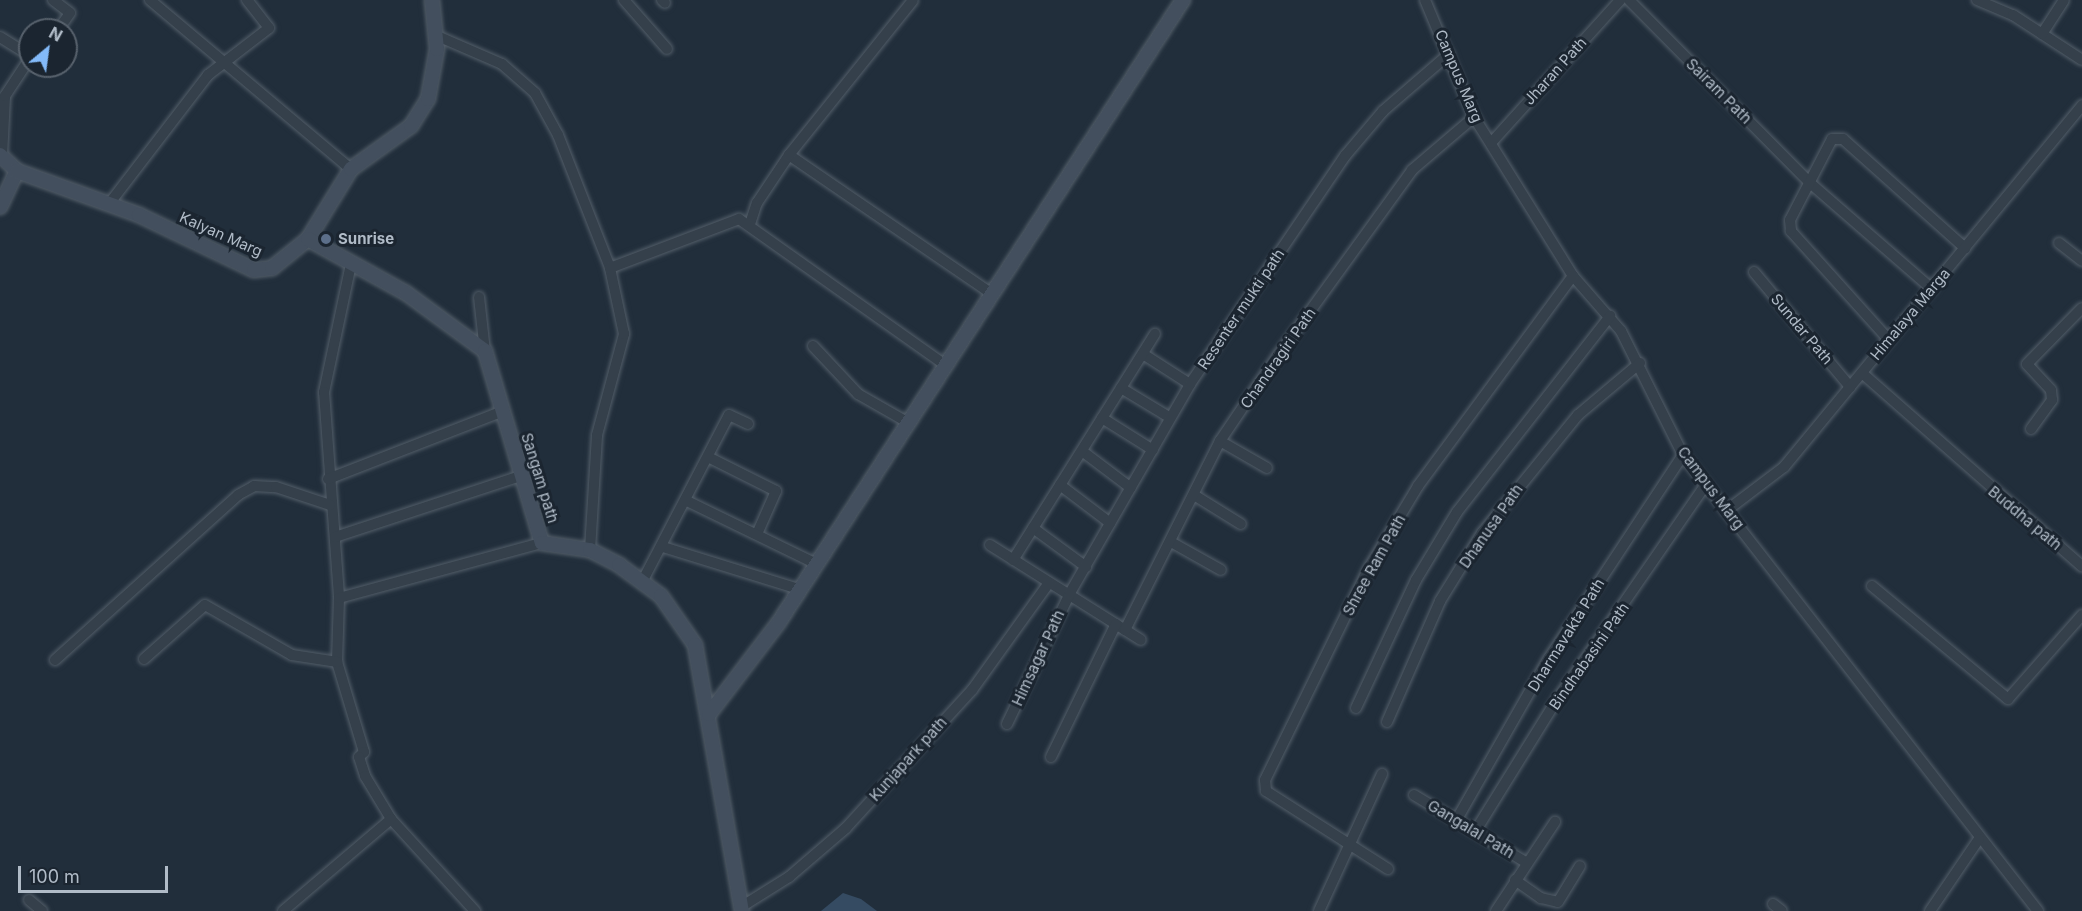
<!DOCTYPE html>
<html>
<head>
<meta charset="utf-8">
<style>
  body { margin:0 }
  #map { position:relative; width:2082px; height:911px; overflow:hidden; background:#212e3b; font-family:Inter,sans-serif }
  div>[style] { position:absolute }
  .water>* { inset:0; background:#354b62 }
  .roads { filter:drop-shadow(0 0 2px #535e69) drop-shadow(0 0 2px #535e69) }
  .street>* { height:10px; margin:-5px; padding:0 5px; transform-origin:5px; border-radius:5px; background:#35404b }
  .secondary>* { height:14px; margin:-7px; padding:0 7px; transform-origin:7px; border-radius:7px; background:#434f5e }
  .dots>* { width:16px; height:16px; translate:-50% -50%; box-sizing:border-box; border:3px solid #1b2530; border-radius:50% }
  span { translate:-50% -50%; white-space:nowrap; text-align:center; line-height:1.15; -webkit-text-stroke:6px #1b2530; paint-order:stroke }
  .street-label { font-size:15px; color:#b0bbc7 }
  .poi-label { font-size:15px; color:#b0bbc7; font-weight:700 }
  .left { translate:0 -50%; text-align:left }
  .north { position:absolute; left:18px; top:18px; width:60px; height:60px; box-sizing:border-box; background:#1b2530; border:2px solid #57616c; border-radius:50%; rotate:29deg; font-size:16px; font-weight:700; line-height:24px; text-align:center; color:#b0bbc7 }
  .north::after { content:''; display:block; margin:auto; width:21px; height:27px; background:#83baf9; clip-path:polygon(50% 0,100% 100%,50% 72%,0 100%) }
  .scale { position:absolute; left:18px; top:866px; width:150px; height:27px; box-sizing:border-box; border:3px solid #b0bbc7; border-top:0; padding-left:8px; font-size:18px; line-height:21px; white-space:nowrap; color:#b0bbc7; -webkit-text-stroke:4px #1b2530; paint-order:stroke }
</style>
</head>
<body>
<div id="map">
  <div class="water">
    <div style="clip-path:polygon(843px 893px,861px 899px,877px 911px,821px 911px)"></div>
  </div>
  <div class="roads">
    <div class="street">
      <div style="left:53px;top:0;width:21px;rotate:37deg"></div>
      <div style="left:70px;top:13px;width:21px;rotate:125deg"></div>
      <div style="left:150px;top:0;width:263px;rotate:40.1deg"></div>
      <div style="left:624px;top:0;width:65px;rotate:48.7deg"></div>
      <div style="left:662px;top:0;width:4px;rotate:45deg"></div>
      <div style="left:1425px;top:0;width:127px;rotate:67.3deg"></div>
      <div style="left:1474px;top:117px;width:187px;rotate:58.1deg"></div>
      <div style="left:1573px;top:276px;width:73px;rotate:48.9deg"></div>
      <div style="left:1621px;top:331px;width:139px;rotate:63.4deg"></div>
      <div style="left:1683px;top:455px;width:578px;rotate:52.1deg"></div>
      <div style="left:1629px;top:0;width:256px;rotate:45.3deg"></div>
      <div style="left:1809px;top:182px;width:163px;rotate:41deg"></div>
      <div style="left:1977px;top:0;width:39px;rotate:23deg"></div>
      <div style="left:2013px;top:15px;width:82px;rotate:33.1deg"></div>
      <div style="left:2042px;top:34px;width:40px;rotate:-57.1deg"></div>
      <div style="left:435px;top:35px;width:73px;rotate:23.4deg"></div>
      <div style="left:502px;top:64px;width:44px;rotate:41.3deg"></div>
      <div style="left:535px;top:93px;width:48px;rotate:61.3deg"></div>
      <div style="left:558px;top:135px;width:143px;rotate:68.6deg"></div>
      <div style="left:0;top:37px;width:36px;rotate:32deg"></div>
      <div style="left:1491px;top:143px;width:193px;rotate:-47.9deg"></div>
      <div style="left:789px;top:155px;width:246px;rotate:34.4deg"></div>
      <div style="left:2px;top:156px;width:60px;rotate:-87.1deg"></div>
      <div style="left:5px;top:96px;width:45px;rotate:-56.7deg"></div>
      <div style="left:109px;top:204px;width:163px;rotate:-52.5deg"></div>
      <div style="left:208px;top:75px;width:77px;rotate:-37.6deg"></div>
      <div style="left:269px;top:28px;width:36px;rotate:-128deg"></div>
      <div style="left:750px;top:224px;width:22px;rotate:-72deg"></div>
      <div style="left:757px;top:203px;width:58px;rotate:-56.3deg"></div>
      <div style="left:789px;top:155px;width:198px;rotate:-51.3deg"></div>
      <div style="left:2059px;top:243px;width:29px;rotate:38deg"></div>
      <div style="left:351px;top:264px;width:131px;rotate:101.9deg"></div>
      <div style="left:324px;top:392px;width:207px;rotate:85.8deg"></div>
      <div style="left:339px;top:598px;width:64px;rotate:91.8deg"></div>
      <div style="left:337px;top:662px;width:94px;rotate:73.3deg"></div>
      <div style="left:364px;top:752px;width:7px;rotate:135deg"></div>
      <div style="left:359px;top:757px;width:20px;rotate:72deg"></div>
      <div style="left:365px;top:776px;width:50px;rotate:58.8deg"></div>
      <div style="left:391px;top:819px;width:125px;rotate:47.6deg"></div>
      <div style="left:1754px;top:272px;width:150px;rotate:50.1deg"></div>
      <div style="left:479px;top:297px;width:54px;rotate:83.7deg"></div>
      <div style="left:1889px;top:340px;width:147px;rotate:-132deg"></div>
      <div style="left:1791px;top:231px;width:11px;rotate:-95deg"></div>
      <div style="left:1790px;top:220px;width:91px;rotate:-62.6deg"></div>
      <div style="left:1832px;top:139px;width:11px"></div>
      <div style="left:1843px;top:139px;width:164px;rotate:41.8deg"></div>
      <div style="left:813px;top:346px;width:66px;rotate:46.8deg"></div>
      <div style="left:858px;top:394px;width:56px;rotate:29.7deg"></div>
      <div style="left:1143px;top:354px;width:56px;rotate:32.6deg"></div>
      <div style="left:1862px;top:373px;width:293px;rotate:41.3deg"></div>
      <div style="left:1121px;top:388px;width:56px;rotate:31.1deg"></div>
      <div style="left:1102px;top:418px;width:60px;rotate:32.1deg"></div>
      <div style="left:2031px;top:429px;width:36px;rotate:-54deg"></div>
      <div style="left:2052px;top:400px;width:10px;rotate:-96deg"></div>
      <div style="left:2051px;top:390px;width:35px;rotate:-133deg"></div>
      <div style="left:2027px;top:364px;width:78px;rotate:-45.5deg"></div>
      <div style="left:1220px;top:441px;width:54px;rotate:29.9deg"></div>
      <div style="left:1082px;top:451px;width:61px;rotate:37.1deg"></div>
      <div style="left:708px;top:457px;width:76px;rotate:26.6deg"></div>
      <div style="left:776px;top:491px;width:47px;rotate:113.8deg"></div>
      <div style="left:328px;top:479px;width:188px;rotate:-21.2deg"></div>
      <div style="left:1060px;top:485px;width:63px;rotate:37.2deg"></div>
      <div style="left:1194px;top:495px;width:55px;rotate:31.7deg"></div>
      <div style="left:687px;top:501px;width:144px;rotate:25.9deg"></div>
      <div style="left:1726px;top:511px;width:73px;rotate:-37.2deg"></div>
      <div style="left:1784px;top:467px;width:469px;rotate:-50.5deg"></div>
      <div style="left:1033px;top:528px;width:66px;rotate:36.3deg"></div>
      <div style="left:335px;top:537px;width:196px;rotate:-18.2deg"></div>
      <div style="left:1171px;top:542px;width:57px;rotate:29.2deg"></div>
      <div style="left:990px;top:545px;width:178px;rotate:32.2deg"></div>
      <div style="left:663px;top:547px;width:142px;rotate:17.2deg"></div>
      <div style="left:590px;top:550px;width:115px;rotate:-86.5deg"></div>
      <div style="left:597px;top:435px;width:105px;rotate:-75deg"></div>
      <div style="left:624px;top:334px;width:67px;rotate:-102deg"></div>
      <div style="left:610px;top:268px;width:138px;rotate:-20.8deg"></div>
      <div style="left:739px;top:219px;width:252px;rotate:35.3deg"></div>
      <div style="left:1013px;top:560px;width:267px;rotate:-57.9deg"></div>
      <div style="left:642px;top:582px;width:188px;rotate:-62.5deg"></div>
      <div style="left:729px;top:415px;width:21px;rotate:25deg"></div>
      <div style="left:1872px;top:586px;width:177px;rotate:39.7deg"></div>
      <div style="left:2008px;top:699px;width:112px;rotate:-48.6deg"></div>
      <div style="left:339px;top:598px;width:210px;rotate:-15.2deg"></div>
      <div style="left:1125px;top:630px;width:212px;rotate:-63.3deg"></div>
      <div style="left:1220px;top:441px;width:105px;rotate:-55.9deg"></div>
      <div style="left:1279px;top:354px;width:227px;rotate:-54.1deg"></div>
      <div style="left:1412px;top:170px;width:82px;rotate:-40.5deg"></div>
      <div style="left:144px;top:659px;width:81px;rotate:-41.5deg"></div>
      <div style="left:205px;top:605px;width:100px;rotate:29.9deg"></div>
      <div style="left:292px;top:655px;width:46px;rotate:8.8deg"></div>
      <div style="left:55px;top:660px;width:246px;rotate:-42deg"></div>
      <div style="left:238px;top:495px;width:18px;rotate:-29deg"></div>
      <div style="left:254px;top:486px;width:22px;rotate:3deg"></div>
      <div style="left:276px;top:487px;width:57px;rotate:18.4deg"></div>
      <div style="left:1356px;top:708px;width:141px;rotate:-64.9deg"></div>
      <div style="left:1416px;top:580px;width:79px;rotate:-58.9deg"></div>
      <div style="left:1457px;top:512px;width:249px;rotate:-52deg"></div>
      <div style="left:1387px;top:722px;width:132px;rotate:-66.3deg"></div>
      <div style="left:1440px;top:601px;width:80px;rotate:-58.3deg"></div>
      <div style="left:1482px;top:533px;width:152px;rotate:-50.9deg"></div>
      <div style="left:1578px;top:415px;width:81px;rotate:-40deg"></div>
      <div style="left:1007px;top:724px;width:145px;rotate:-64.3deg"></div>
      <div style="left:1070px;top:593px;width:241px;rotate:-60.1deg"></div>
      <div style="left:1190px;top:384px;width:276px;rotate:-55.8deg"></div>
      <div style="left:1345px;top:156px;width:59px;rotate:-49.8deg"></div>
      <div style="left:1383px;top:111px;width:87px;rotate:-40.8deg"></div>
      <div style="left:1051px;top:757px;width:148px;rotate:-64deg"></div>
      <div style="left:1414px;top:795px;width:132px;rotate:31deg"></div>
      <div style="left:1457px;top:819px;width:185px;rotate:-60.3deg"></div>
      <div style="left:1549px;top:658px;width:243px;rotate:-56.6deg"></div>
      <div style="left:1476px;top:830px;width:155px;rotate:-58.2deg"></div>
      <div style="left:1558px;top:698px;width:260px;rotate:-55.3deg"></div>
      <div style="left:1388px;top:869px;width:145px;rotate:-147.4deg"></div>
      <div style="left:1266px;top:791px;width:11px;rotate:-95deg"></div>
      <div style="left:1265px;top:780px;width:238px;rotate:-63.9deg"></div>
      <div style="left:1370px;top:566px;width:93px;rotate:-59deg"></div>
      <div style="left:1418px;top:486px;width:261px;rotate:-53.6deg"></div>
      <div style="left:1515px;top:880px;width:32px;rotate:35deg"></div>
      <div style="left:1541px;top:898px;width:17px;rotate:13deg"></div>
      <div style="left:1558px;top:902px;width:42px;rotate:-58.6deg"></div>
      <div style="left:29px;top:900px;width:17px;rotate:40deg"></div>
      <div style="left:1773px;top:904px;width:11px;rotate:38deg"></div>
      <div style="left:741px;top:907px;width:57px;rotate:-32deg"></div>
      <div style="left:789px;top:877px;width:75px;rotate:-40.7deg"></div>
      <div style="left:846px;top:828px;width:187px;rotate:-47.6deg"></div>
      <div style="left:972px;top:690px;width:132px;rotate:-54.3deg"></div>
      <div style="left:283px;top:911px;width:142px;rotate:-40.4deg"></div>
      <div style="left:1319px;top:911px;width:151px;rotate:-65.3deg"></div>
      <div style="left:1496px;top:911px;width:107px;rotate:-56.5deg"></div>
      <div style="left:1930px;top:911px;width:87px;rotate:-55.8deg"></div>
    </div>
    <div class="secondary">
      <div style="left:0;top:155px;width:23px;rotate:43deg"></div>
      <div style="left:0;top:207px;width:40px;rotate:-65deg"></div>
      <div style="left:17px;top:171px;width:130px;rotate:19.8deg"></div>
      <div style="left:139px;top:215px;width:127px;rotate:25.6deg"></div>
      <div style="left:254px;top:270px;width:18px;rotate:-6deg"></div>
      <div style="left:272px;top:268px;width:46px;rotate:-38.9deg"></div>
      <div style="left:308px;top:239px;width:82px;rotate:-58.4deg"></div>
      <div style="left:351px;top:169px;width:74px;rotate:-35.6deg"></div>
      <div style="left:411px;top:126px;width:32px;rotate:-58deg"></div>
      <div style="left:428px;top:99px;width:51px;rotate:-79.8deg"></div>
      <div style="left:437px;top:49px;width:49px;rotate:-95.8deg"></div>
      <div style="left:308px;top:239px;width:112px;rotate:28.9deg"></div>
      <div style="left:406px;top:293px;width:98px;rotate:36.3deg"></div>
      <div style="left:485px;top:351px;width:200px;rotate:73.5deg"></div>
      <div style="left:542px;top:543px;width:49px;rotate:8.3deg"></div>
      <div style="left:590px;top:550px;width:33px;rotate:27deg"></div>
      <div style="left:619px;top:565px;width:52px;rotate:36.4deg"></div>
      <div style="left:661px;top:596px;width:60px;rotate:55.2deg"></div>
      <div style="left:695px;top:645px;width:270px;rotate:80deg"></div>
      <div style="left:709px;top:714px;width:116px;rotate:-52.7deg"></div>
      <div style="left:779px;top:622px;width:742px;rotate:-57deg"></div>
    </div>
  </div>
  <div class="dots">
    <div style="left:326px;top:239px;background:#5c6f8a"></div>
  </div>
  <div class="street-label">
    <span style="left:1555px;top:71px;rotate:-48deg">Jharan Path</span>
    <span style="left:1459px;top:76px;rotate:67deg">Campus Marg</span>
    <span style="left:1719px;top:91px;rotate:45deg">Sairam Path</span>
    <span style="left:221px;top:234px;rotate:24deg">Kalyan Marg</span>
    <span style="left:1241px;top:309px;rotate:-56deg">Resenter mukti path</span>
    <span style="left:1910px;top:314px;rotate:-50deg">Himalaya Marga</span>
    <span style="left:1802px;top:329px;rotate:50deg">Sundar Path</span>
    <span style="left:1278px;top:358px;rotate:-55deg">Chandragiri Path</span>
    <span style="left:540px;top:478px;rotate:73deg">Sangam path</span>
    <span style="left:1711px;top:488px;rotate:53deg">Campus Marg</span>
    <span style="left:2025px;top:518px;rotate:40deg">Buddha path</span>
    <span style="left:1491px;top:526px;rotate:-55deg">Dhanusa Path</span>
    <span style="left:1374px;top:565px;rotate:-61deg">Shree Ram Path</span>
    <span style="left:1566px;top:635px;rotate:-58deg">Dharmavakta Path</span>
    <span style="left:1589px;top:656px;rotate:-55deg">Bindhabasini Path</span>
    <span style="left:1038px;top:658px;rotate:-65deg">Himsagar Path</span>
    <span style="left:908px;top:759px;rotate:-48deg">Kunjapark path</span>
    <span style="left:1471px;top:829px;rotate:31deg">Gangalal Path</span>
  </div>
  <div class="poi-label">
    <span class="left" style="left:338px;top:239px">Sunrise</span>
  </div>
  <div class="north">N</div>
  <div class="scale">100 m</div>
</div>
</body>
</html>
